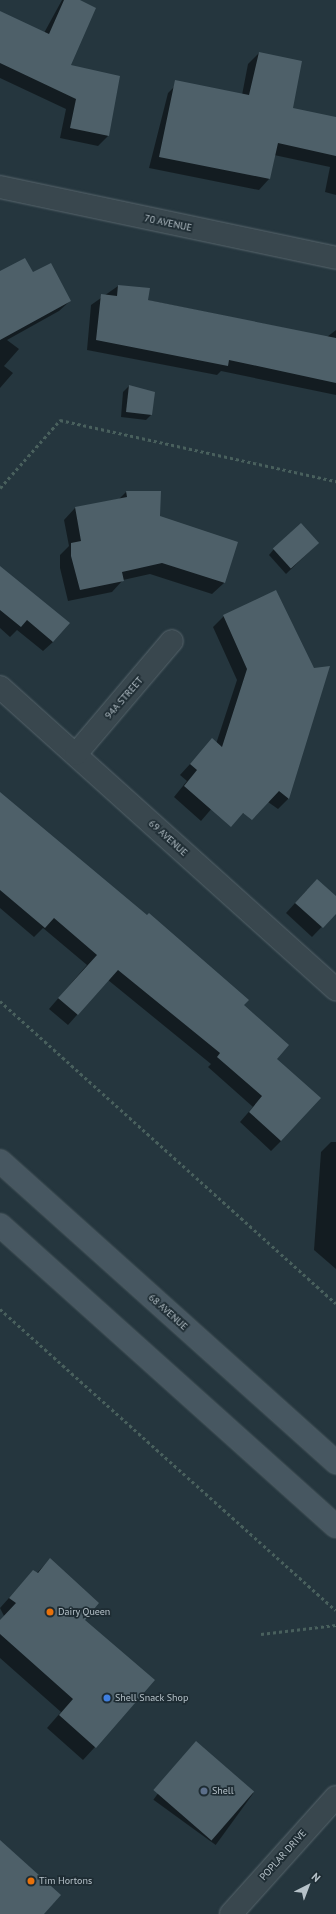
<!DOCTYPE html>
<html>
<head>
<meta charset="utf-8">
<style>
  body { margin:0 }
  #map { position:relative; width:336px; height:1914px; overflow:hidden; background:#25363e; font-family:"PT Sans",sans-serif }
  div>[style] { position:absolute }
  .shadow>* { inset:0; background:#0007; transform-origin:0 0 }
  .building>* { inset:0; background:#4e6069; transform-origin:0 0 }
  .path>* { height:2.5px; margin-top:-1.25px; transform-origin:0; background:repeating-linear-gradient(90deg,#49605d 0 3px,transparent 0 6px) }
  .roads { filter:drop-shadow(0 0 1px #57656c) drop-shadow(0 0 1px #57656c) }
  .minor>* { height:22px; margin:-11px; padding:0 11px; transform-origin:11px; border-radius:11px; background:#39474e }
  .tertiary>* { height:22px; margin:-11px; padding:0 11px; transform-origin:11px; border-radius:11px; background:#39474e }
  .secondary>* { height:22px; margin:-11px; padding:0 11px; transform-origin:11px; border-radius:11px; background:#475761 }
  .dots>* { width:11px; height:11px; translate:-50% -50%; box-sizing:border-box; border:2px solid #1e2c33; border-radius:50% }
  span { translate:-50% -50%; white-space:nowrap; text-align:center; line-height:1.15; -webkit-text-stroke:3.5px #1e2c33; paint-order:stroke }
  .street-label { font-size:10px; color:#b6c2c9 }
  .poi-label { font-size:10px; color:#b6c2c9 }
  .left { translate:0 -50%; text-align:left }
  .north { position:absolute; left:288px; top:1866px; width:40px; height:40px; -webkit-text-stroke:3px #1e2c33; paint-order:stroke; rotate:42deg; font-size:11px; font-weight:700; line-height:16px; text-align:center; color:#b6c2c9 }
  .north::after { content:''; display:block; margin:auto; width:14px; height:18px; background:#b6c2c9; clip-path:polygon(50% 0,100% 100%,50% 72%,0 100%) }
</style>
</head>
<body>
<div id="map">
  <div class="shadow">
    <div style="clip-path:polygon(62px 0,77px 0,69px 66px,108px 136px,98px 146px,60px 138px,66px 109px,0 78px,0 15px,44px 33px)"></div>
    <div style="clip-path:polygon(259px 53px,292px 109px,336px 123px,336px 195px,325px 192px,330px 167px,274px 155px,269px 179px,259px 190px,149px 168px,168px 93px,179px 82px,242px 95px,248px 64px)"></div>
    <div style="clip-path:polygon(0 272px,32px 273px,70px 301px,59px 311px,7px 340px,19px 349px,4px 366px,13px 373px,0 388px)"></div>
    <div style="clip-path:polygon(118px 286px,147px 300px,327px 337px,336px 330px,336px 395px,221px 371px,217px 375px,87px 350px,91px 305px)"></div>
    <div style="clip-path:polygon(129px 386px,151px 415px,146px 420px,121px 417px,123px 392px)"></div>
    <div style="clip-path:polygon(126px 492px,160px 492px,159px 517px,236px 543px,224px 583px,212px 594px,150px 574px,123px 580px,112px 592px,68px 601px,60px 568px,60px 555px,69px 546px,64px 520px,75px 508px,119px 499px)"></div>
    <div style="clip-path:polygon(313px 548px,286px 574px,269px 555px,274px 549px)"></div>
    <div style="clip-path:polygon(0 568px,53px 642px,43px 651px,17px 630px,10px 637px,0 628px)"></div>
    <div style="clip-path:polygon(224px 616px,314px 669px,329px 667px,288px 799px,278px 809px,268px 802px,252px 818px,219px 800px,201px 821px,174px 797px,187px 781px,180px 775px,212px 740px,216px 744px,237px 680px,213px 627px)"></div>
    <div style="clip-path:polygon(0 793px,243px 1005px,275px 1059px,281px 1141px,271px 1151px,240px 1122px,253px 1107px,208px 1067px,211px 1064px,108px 980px,68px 1025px,49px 1009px,87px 965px,43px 928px,34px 937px,0 908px)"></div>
    <div style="clip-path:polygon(307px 890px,336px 898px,336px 912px,312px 937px,286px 913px)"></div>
    <div style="clip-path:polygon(331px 1142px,336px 1142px,336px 1269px,314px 1250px,321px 1152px)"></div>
    <div style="clip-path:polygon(50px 1559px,84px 1620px,95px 1747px,83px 1760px,47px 1728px,61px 1712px,0 1658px,0 1621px,4px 1616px,0 1608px,33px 1571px,37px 1573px)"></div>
    <div style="left:191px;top:1748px;width:77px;height:64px;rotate:36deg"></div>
  </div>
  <div class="building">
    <div style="clip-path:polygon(64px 0,80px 0,96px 8px,71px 65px,120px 76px,109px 136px,70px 128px,76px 99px,0 63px,0 11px,49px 34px)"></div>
    <div style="clip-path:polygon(259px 52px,302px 61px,293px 108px,336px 117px,336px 156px,278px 143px,270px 179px,159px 157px,175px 80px,249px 95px)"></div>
    <div style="clip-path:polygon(25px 258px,33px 272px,51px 263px,71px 301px,0 340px,0 271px)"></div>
    <div style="clip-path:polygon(118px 285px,150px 288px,148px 300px,336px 338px,336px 383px,229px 360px,228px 366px,96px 340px,101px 294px,117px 296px)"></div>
    <div style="clip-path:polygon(129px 385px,155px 392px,152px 415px,126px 412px)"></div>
    <div style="clip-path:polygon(126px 491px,161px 491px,160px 516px,238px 542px,225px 583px,162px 563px,122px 572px,124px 581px,80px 590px,71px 556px,71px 543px,81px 541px,75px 507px,127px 497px)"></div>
    <div style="left:301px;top:523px;width:27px;height:38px;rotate:48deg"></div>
    <div style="clip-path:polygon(0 566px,70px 623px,53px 642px,27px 620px,21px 627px,0 610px)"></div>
    <div style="clip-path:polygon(276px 590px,314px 668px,330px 666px,289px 799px,279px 791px,252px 820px,243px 813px,231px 827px,184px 786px,197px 770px,190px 764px,212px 738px,222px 747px,247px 669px,223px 615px)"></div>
    <div style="clip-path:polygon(0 792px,147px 915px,149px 913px,249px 1000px,244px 1005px,289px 1045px,277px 1059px,321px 1098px,281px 1141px,249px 1112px,262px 1096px,217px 1057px,220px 1053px,118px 970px,78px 1015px,58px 998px,97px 955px,54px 918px,45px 928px,0 890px)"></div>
    <div style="clip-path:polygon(317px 879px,336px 896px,336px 914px,323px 928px,295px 903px)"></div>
    <div style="clip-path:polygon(50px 1558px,99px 1603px,85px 1620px,155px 1680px,96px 1748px,59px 1715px,73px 1699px,0 1634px,0 1620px,16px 1603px,9px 1598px,33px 1570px,38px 1573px)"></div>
    <div style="left:196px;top:1741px;width:77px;height:65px;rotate:41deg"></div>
    <div style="clip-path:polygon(0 1840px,61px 1895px,44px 1914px,0 1914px)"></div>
  </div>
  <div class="path">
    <div style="left:0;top:488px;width:91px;rotate:-48.6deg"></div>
    <div style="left:60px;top:420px;width:283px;rotate:12.5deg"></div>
    <div style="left:0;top:1001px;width:452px;rotate:42deg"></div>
    <div style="left:0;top:1309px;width:451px;rotate:41.9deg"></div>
    <div style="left:261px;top:1634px;width:76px;rotate:-6.8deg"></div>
  </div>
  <div class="roads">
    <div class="minor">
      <div style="left:0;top:187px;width:343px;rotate:11.9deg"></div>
      <div style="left:0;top:687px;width:452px;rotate:42deg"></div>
      <div style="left:76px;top:754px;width:148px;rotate:-49.7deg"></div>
    </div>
    <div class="tertiary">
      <div style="left:231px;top:1914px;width:157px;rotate:-48.1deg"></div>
    </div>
    <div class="secondary">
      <div style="left:0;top:1161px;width:452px;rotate:41.9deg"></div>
      <div style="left:0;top:1225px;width:451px;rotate:41.9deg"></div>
    </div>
  </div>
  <div class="dots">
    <div style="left:50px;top:1612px;background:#e8710a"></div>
    <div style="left:107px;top:1698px;background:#3f7fe0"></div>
    <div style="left:204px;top:1791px;background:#5c6f8a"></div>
    <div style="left:31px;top:1881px;background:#e8710a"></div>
  </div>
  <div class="street-label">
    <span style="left:168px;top:223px;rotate:12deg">70 AVENUE</span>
    <span style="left:124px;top:698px;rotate:-49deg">94A STREET</span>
    <span style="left:168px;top:838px;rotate:42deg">69 AVENUE</span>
    <span style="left:168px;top:1312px;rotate:42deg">68 AVENUE</span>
    <span style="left:283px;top:1855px;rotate:-48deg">POPLAR DRIVE</span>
  </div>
  <div class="poi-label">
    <span class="left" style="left:58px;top:1612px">Dairy Queen</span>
    <span class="left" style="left:115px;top:1698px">Shell Snack Shop</span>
    <span class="left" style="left:212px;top:1791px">Shell</span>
    <span class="left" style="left:39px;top:1881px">Tim Hortons</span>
  </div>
  <div class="north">N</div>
</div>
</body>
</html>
